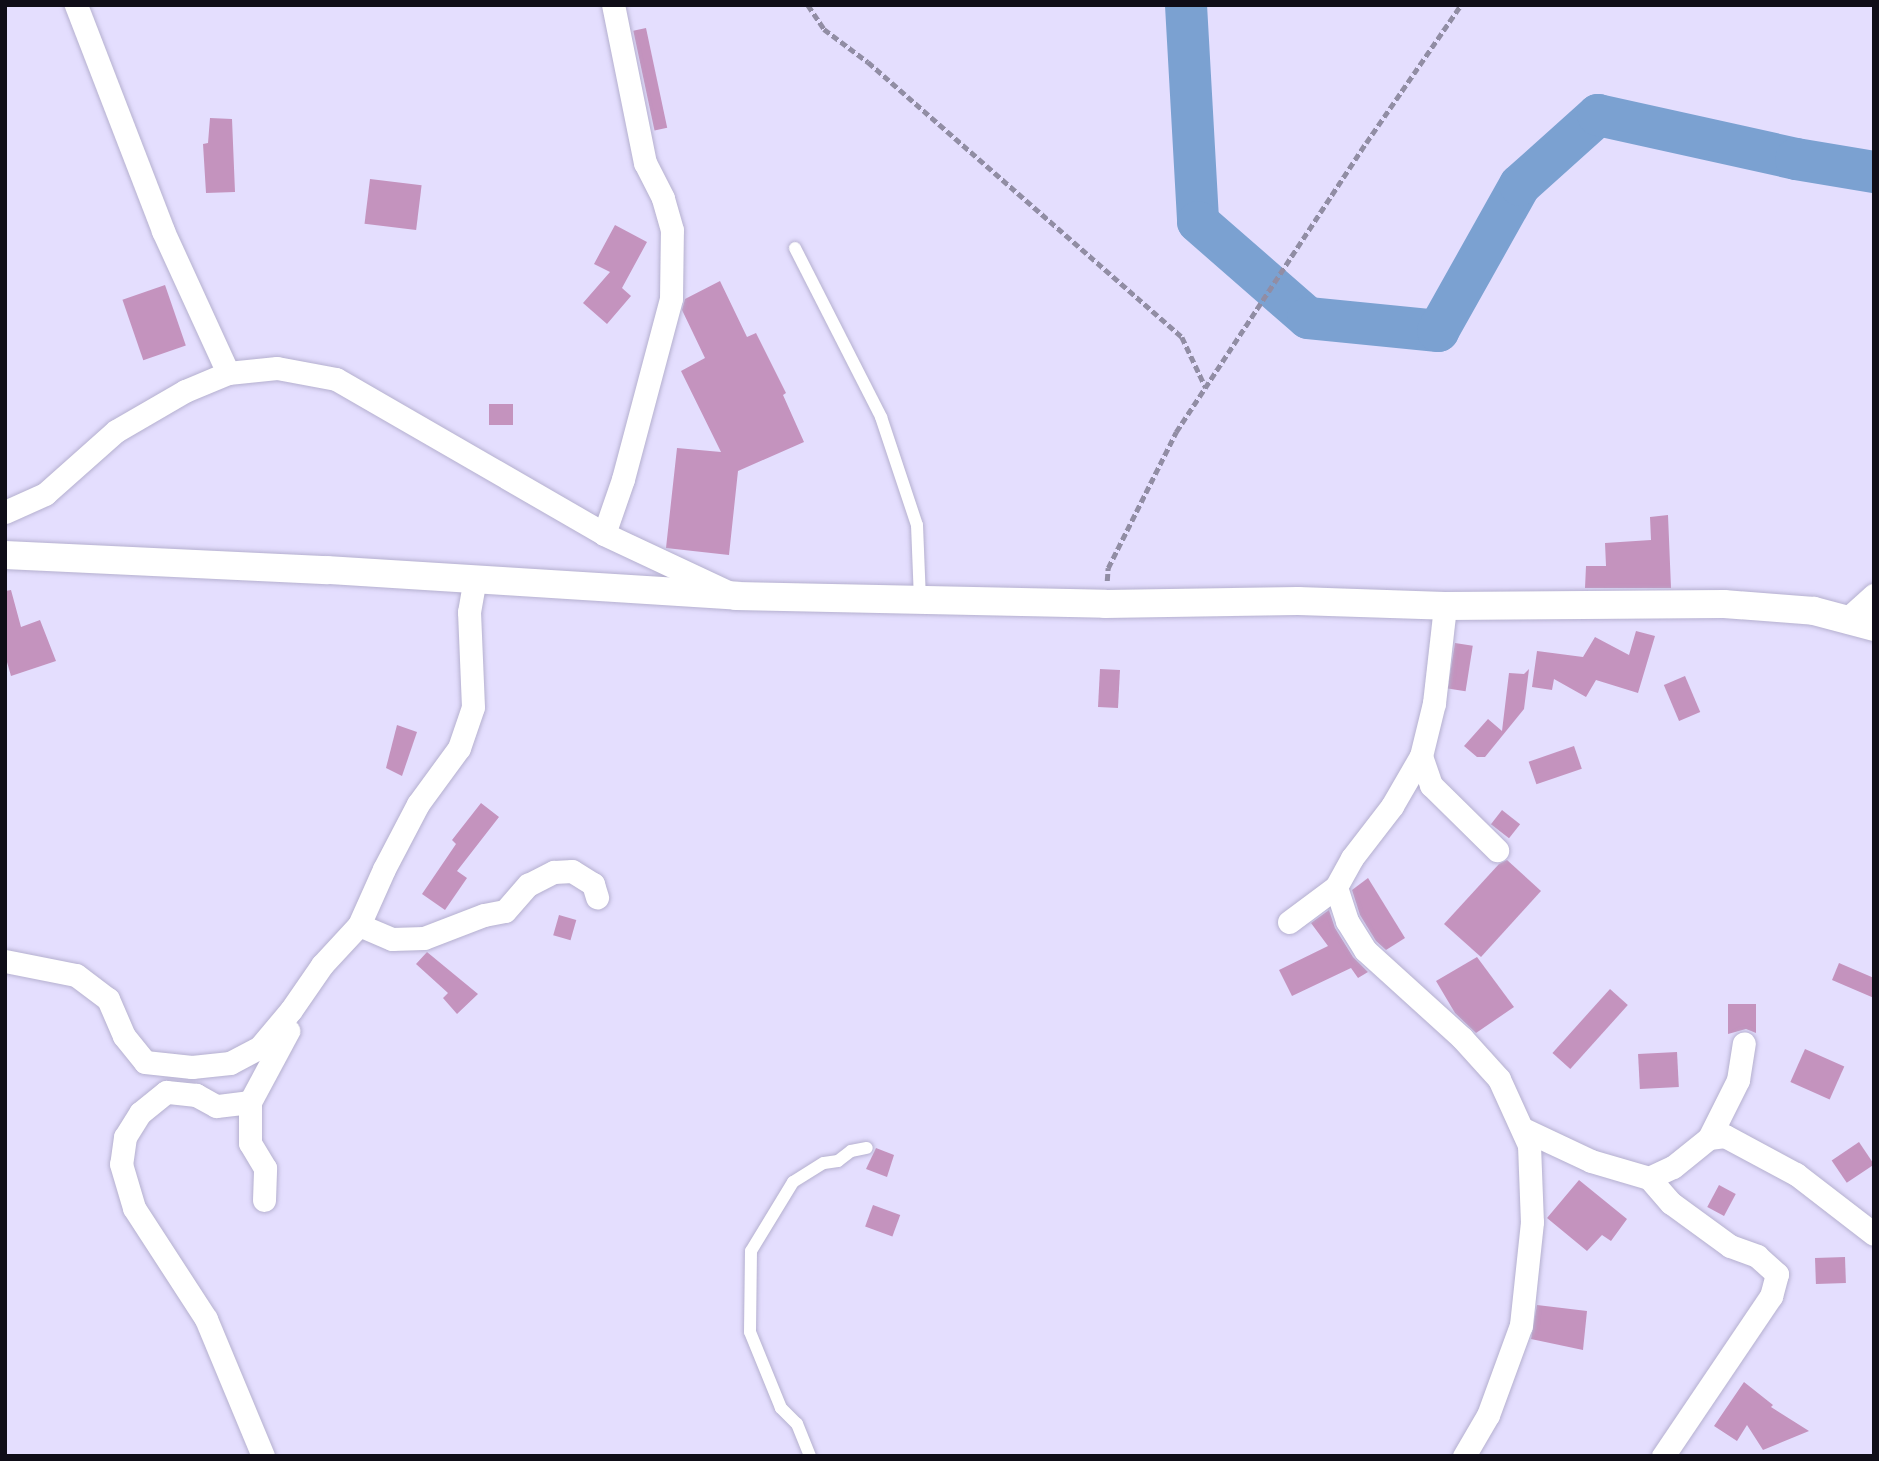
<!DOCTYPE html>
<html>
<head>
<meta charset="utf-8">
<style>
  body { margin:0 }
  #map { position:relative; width:1879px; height:1461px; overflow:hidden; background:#e4defe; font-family:"Noto Sans",sans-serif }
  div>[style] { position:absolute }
  .river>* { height:42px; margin:-21px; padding:0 21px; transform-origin:21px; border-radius:21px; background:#7ba1d1 }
  .building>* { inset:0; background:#c493be; transform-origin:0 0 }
  .path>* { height:4.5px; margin-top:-2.25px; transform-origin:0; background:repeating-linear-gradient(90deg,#918da4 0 7px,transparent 0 10.5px) }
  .roads { filter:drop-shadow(0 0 2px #b5b0cf) drop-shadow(0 0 2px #b5b0cf) }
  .service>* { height:12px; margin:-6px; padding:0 6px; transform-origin:6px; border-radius:6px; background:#fff }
  .minor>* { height:23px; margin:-11.5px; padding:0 11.5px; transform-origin:11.5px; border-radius:11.5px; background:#fff }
  .tertiary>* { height:28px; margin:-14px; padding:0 14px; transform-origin:14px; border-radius:14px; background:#fff }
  span { translate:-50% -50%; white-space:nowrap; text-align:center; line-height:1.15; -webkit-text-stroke:5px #fff; paint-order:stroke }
  .frame { position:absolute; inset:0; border:7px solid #0f0d17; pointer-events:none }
</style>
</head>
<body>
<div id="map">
  <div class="river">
    <div style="left:1186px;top:5px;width:217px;rotate:86.8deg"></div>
    <div style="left:1198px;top:222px;width:146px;rotate:41.1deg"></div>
    <div style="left:1308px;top:318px;width:131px;rotate:5.7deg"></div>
    <div style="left:1438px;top:331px;width:167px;rotate:-60.7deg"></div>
    <div style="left:1520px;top:185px;width:105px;rotate:-41.9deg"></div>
    <div style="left:1598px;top:115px;width:203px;rotate:12.5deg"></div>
    <div style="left:1796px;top:159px;width:79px;rotate:9.5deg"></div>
  </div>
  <div class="building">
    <div style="left:646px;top:28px;width:102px;height:13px;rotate:78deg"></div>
    <div style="clip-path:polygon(210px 118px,232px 119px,235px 192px,206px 193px,203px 144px,208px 143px)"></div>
    <div style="left:370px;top:179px;width:52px;height:45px;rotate:7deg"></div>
    <div style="clip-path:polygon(615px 225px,647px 242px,622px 288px,631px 296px,607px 324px,583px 303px,610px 272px,594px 264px)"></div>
    <div style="clip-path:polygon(720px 281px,747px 337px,756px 333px,786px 393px,783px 395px,804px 442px,738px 471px,729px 555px,666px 548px,677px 448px,721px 452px,681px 371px,705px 358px,682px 310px,685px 299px)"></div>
    <div style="left:165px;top:285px;width:64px;height:45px;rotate:71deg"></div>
    <div style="left:489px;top:404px;width:24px;height:21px"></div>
    <div style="clip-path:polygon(1668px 515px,1671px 588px,1585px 588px,1586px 566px,1606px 566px,1605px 543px,1651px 540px,1650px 517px)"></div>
    <div style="clip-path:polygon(11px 590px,21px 627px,40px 620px,56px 661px,11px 676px,5px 655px,5px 591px)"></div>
    <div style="clip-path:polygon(1636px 631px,1655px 636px,1638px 693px,1596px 680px,1586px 697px,1554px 679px,1552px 690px,1532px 687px,1537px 651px,1583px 657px,1595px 637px,1629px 655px)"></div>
    <div style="left:1455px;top:643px;width:18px;height:46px;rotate:9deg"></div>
    <div style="left:1100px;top:669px;width:20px;height:38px;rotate:3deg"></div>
    <div style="clip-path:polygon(1529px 669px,1524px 709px,1485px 757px,1477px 757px,1464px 746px,1488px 719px,1502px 731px,1509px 673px,1524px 674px)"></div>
    <div style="left:1685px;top:676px;width:39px;height:23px;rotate:67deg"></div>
    <div style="clip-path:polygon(397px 725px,417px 732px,402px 776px,386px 768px)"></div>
    <div style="left:1574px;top:746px;width:24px;height:48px;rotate:71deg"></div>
    <div style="clip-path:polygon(481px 803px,499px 817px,457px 871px,467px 878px,445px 910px,422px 894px,456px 844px,452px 840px)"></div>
    <div style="left:1502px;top:810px;width:23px;height:18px;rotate:38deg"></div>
    <div style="clip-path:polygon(1507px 860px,1541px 891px,1481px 957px,1444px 924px,1499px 864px)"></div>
    <div style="clip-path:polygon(1368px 878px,1405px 938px,1386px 950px,1376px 941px,1360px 915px,1352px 890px)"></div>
    <div style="clip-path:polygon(1329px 910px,1335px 928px,1353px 957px,1368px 972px,1358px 978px,1351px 968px,1292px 996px,1279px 970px,1328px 946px,1311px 923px)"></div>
    <div style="left:559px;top:915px;width:18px;height:21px;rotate:16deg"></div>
    <div style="clip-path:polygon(427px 952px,478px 994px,457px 1014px,443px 998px,448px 993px,416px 964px)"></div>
    <div style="clip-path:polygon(1477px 957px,1514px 1007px,1476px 1033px,1455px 1013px,1436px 981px)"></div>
    <div style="clip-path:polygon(1839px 963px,1874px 978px,1874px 998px,1832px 980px)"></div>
    <div style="left:1610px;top:989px;width:24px;height:86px;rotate:42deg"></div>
    <div style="clip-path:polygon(1728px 1004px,1756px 1004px,1756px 1033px,1746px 1029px,1728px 1034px)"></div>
    <div style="left:1805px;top:1049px;width:43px;height:36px;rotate:24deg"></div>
    <div style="left:1677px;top:1052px;width:35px;height:39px;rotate:87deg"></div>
    <div style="left:1859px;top:1142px;width:27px;height:33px;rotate:56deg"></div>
    <div style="clip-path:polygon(876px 1148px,894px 1155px,887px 1177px,866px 1169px)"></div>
    <div style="clip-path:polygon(1579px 1180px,1627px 1219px,1611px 1241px,1602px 1235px,1587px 1251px,1547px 1218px)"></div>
    <div style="left:1719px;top:1185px;width:19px;height:25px;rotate:28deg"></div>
    <div style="left:873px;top:1205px;width:29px;height:23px;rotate:20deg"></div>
    <div style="left:1845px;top:1257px;width:26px;height:30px;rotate:88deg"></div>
    <div style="clip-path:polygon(1537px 1305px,1587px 1311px,1583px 1350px,1531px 1339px)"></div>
    <div style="clip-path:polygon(1744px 1382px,1773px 1405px,1771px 1407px,1809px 1431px,1763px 1450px,1747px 1425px,1737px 1441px,1714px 1426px)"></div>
  </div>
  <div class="path">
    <div style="left:808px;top:5px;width:29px;rotate:56deg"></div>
    <div style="left:824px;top:29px;width:55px;rotate:36.9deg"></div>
    <div style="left:868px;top:62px;width:417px;rotate:41.2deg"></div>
    <div style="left:1182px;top:337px;width:56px;rotate:64.8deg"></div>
    <div style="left:1107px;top:581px;width:13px;rotate:-86deg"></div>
    <div style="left:1108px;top:568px;width:152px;rotate:-63.4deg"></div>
    <div style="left:1176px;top:432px;width:346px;rotate:-56.7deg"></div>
    <div style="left:1366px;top:143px;width:168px;rotate:-55.5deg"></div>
  </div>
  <div class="roads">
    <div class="service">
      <div style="left:795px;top:248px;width:190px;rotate:63deg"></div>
      <div style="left:881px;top:417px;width:114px;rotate:71.6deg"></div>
      <div style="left:917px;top:525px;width:75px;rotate:87.7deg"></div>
      <div style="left:810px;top:1456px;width:35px;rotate:-112deg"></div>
      <div style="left:797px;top:1424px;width:23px;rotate:-135deg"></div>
      <div style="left:781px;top:1408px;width:82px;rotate:-112.2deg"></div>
      <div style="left:750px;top:1332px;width:81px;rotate:-89.3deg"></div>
      <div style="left:751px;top:1251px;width:81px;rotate:-58.7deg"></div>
      <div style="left:793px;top:1182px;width:36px;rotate:-32deg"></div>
      <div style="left:824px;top:1163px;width:14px;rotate:-8deg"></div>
      <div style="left:838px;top:1161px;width:16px;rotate:-38deg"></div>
      <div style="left:851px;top:1151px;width:16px;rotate:-11deg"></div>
    </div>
    <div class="minor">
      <div style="left:76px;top:5px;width:242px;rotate:68.9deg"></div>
      <div style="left:163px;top:231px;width:156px;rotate:65.4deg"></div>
      <div style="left:5px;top:512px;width:44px;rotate:-24.2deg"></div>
      <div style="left:45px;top:494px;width:95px;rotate:-41.6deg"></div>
      <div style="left:116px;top:431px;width:80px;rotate:-30.1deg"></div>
      <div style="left:185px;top:391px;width:47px;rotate:-22.7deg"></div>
      <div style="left:228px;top:373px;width:49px;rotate:-5.8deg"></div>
      <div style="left:277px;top:368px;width:60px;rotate:10.6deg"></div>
      <div style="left:336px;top:379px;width:310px;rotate:30deg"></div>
      <div style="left:604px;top:534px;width:139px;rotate:25.1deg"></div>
      <div style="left:604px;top:534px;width:58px;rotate:-70.9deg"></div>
      <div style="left:623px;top:479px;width:187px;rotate:-75.1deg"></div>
      <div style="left:671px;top:298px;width:68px;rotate:-89.2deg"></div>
      <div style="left:672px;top:230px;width:33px;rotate:-106deg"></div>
      <div style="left:663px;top:198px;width:39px;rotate:-117deg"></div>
      <div style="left:645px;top:163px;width:161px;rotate:-101.4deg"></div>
      <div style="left:1847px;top:619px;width:36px;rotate:-42deg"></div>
      <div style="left:1421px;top:756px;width:31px;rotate:71deg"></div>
      <div style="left:1431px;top:785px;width:93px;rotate:44.6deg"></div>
      <div style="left:1336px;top:887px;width:36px;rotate:72deg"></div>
      <div style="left:1347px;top:921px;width:34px;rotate:58deg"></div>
      <div style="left:1365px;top:950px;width:131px;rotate:42.2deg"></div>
      <div style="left:1462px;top:1038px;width:55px;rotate:47.9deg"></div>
      <div style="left:1499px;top:1079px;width:72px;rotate:65.6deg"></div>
      <div style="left:1529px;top:1145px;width:77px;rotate:87.8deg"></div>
      <div style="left:1532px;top:1222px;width:104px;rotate:96.1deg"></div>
      <div style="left:1521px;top:1325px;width:96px;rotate:110.1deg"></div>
      <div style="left:1488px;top:1415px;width:48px;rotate:120.3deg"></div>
      <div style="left:1289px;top:922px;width:59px;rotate:-36.7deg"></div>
      <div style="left:1336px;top:887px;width:33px;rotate:-61deg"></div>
      <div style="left:1352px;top:858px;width:66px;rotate:-52.4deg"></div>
      <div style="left:1392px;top:806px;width:58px;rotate:-59.9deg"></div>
      <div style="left:1421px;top:756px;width:55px;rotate:-76.2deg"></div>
      <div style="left:1434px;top:703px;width:98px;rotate:-83.5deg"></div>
      <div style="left:359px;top:925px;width:36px;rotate:23deg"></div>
      <div style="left:392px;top:939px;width:32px;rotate:-2deg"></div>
      <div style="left:424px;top:938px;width:64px;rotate:-21deg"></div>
      <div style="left:484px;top:915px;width:21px;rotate:-11deg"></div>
      <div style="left:505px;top:911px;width:35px;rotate:-49deg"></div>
      <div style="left:528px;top:885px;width:29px;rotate:-27deg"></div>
      <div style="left:554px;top:872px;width:18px;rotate:-3deg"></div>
      <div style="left:572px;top:871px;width:25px;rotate:32deg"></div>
      <div style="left:593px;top:884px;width:14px;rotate:73deg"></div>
      <div style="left:5px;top:961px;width:72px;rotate:11.2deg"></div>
      <div style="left:76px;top:975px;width:40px;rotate:37deg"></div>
      <div style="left:108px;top:999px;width:40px;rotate:66.6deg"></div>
      <div style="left:124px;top:1036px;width:33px;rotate:51deg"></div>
      <div style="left:145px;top:1062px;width:47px;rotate:6.1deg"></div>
      <div style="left:192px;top:1067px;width:38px;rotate:-6deg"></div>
      <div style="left:230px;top:1063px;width:34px;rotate:-28deg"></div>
      <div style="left:260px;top:1047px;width:48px;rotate:-50deg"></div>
      <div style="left:291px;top:1010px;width:55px;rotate:-55.4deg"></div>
      <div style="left:322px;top:965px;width:54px;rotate:-47.2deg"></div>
      <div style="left:359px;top:925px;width:61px;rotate:-65.9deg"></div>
      <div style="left:384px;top:869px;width:73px;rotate:-62.4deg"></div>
      <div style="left:418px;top:804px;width:69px;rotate:-53.8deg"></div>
      <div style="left:459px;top:748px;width:43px;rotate:-71.1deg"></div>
      <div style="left:473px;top:707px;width:95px;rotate:-92.4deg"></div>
      <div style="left:469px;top:612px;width:34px;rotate:-80deg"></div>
      <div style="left:250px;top:1102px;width:34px;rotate:173deg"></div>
      <div style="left:216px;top:1106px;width:23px;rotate:-151deg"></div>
      <div style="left:196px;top:1095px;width:30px;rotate:-174deg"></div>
      <div style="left:166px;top:1092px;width:33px;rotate:141deg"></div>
      <div style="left:140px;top:1113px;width:28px;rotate:122deg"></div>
      <div style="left:125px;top:1137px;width:27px;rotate:98deg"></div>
      <div style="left:121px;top:1164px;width:46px;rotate:73.5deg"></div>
      <div style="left:134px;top:1208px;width:132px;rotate:57deg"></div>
      <div style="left:206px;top:1319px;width:148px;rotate:67.4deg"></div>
      <div style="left:1523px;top:1129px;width:75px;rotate:25.2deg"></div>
      <div style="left:1591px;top:1161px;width:60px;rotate:16.3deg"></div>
      <div style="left:1649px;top:1178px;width:26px;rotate:-25deg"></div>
      <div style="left:1673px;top:1167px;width:46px;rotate:-38.9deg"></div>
      <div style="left:1709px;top:1138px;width:16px;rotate:-7deg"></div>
      <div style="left:1725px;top:1136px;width:81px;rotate:28.2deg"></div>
      <div style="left:1796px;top:1174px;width:98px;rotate:37.6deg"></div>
      <div style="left:1709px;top:1138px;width:65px;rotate:-63.4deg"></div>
      <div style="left:1738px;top:1080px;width:37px;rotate:-81deg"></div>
      <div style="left:1649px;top:1178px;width:33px;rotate:49deg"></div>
      <div style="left:1671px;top:1203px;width:73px;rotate:36.1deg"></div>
      <div style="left:1730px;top:1246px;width:29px;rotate:20deg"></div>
      <div style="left:1757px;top:1256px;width:27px;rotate:42deg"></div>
      <div style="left:1777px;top:1274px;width:23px;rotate:105deg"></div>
      <div style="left:1771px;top:1296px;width:193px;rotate:124deg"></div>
      <div style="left:264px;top:1200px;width:32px;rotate:-88deg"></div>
      <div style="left:265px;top:1168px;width:29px;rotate:-121deg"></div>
      <div style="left:250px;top:1143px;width:41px;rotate:-90deg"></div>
      <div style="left:250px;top:1102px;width:81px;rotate:-61.8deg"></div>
    </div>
    <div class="tertiary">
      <div style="left:5px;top:555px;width:323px;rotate:2.7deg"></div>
      <div style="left:328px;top:570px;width:409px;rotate:3.6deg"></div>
      <div style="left:736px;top:596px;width:369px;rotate:1.2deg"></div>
      <div style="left:1105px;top:604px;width:193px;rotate:-0.9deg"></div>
      <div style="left:1298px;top:601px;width:147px;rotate:1.9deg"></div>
      <div style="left:1445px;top:606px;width:279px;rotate:-0.4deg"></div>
      <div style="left:1724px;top:604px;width:90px;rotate:4.4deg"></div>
      <div style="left:1814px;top:611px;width:62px;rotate:14.9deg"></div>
    </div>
  </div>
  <div class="frame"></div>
</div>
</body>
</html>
